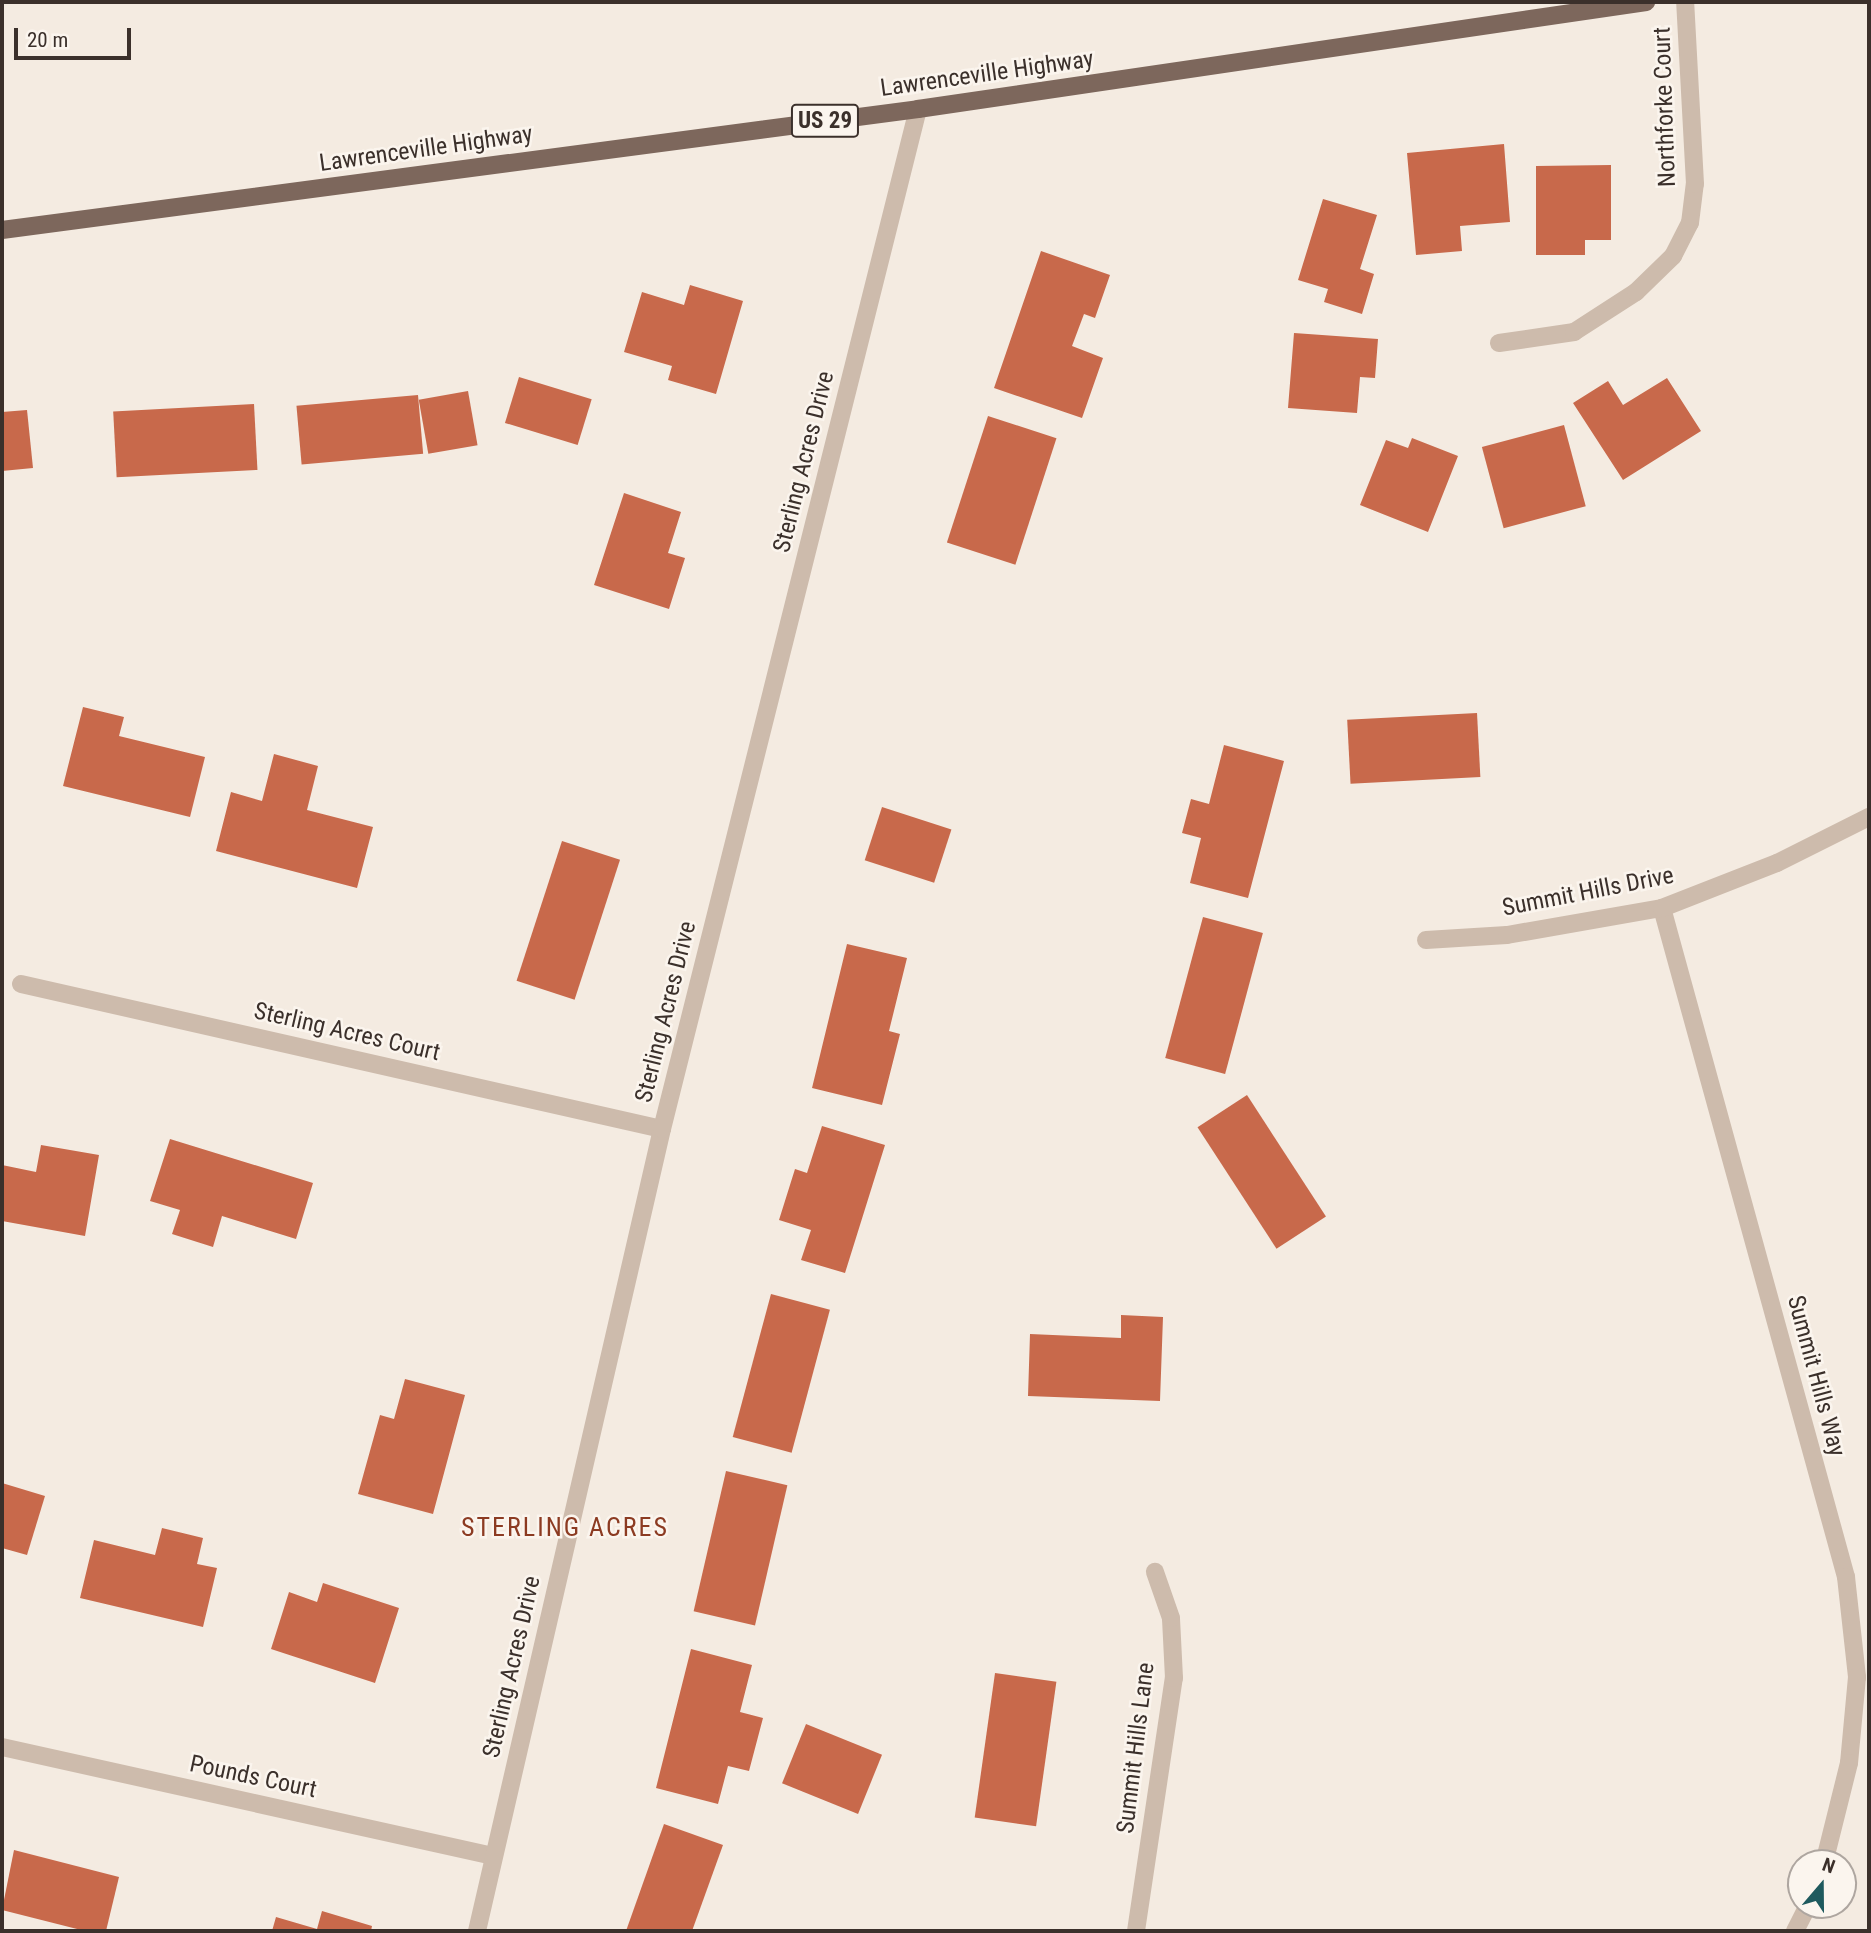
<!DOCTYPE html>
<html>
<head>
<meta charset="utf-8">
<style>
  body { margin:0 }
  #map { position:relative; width:1871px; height:1933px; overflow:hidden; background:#f4ebe1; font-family:"Roboto Condensed",sans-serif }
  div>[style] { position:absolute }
  .building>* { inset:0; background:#c8694b; transform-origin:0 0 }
  .minor>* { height:18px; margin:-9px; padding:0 9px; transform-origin:9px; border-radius:9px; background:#cdbbac }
  .major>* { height:18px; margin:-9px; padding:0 9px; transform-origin:9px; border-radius:9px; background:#7d675c }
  span { translate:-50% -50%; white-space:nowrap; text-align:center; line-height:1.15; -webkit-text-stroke:5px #fbf5ee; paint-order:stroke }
  .shield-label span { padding:2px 5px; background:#fbf5ee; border:2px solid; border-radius:5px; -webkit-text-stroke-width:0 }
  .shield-label { font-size:23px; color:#3b302b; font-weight:700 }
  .street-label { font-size:24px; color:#3b302b }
  .neighbourhood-label { font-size:26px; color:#8c3b22; letter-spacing:2px }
  .frame { position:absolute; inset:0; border:4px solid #3b302b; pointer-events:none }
  .north { position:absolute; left:1787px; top:1849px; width:70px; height:70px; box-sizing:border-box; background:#fbf5ee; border:2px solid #aea6a0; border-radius:50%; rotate:20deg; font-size:19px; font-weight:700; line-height:28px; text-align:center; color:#3b302b }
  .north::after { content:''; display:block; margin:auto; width:24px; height:32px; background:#1f5a5e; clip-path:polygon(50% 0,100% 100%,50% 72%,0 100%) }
  .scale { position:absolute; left:14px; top:28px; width:117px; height:32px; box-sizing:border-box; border:4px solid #3b302b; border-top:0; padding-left:9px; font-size:21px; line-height:24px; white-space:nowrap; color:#3b302b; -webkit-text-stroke:5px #fbf5ee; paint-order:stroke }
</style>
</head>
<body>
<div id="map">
  <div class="building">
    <div style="clip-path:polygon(1504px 144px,1510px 222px,1460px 226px,1462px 251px,1416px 255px,1407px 153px)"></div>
    <div style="clip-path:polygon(1611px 165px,1611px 240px,1585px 240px,1585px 255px,1536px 255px,1536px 166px)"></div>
    <div style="clip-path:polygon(1323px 199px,1377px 215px,1360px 269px,1374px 274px,1362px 314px,1324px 302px,1328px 289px,1298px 280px)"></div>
    <div style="clip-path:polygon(1041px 251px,1110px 275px,1095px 318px,1084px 314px,1072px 346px,1103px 358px,1082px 418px,994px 388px)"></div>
    <div style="clip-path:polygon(690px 285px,743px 301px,716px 394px,668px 380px,672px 366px,624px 352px,642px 292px,684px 305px)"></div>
    <div style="clip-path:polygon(1294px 333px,1378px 339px,1375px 378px,1360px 377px,1357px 413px,1288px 408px)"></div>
    <div style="left:519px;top:377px;width:76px;height:48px;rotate:17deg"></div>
    <div style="clip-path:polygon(1667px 378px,1701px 431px,1623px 480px,1573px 403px,1608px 381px,1623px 405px)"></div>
    <div style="left:468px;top:391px;width:55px;height:50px;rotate:80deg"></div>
    <div style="left:418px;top:395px;width:59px;height:122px;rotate:85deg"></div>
    <div style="left:254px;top:404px;width:66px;height:141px;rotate:87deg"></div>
    <div style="clip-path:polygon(27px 410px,33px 468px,2px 471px,2px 412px)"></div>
    <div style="left:988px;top:416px;width:72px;height:133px;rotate:18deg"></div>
    <div style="left:1564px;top:425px;width:84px;height:85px;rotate:75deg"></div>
    <div style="clip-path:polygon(1412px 438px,1458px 456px,1428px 532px,1360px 505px,1386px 440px,1408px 448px)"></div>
    <div style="clip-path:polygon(624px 493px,681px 512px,668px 553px,685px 558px,669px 609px,594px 585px)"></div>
    <div style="clip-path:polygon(83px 707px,124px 717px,119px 736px,205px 757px,190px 817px,63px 786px)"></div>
    <div style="left:1477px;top:713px;width:64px;height:130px;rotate:87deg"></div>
    <div style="clip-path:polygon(1224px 745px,1284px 761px,1248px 898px,1190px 883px,1201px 838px,1182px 833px,1191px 799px,1209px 804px)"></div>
    <div style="clip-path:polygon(274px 754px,318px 766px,307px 810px,373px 827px,357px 888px,216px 851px,231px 792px,262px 801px)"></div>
    <div style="left:882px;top:807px;width:73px;height:56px;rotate:18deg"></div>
    <div style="left:562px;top:841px;width:61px;height:147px;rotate:18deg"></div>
    <div style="left:1203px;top:917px;width:62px;height:146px;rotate:15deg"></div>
    <div style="clip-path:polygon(847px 944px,907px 958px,889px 1031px,900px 1034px,882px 1105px,812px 1088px)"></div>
    <div style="left:1247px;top:1095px;width:145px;height:59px;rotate:57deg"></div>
    <div style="clip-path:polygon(822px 1126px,885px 1145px,845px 1273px,801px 1260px,811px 1230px,779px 1220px,795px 1169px,807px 1173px)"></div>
    <div style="clip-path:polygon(170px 1139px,313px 1183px,296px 1239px,222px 1216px,213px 1247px,172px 1234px,180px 1210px,150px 1201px)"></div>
    <div style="clip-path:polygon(41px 1145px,99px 1155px,85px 1236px,2px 1221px,2px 1165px,36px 1172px)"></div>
    <div style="left:771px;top:1294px;width:61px;height:148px;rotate:15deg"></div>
    <div style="clip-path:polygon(1121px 1315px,1163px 1317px,1160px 1401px,1028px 1396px,1030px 1334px,1121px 1338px)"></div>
    <div style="clip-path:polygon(405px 1379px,465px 1395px,433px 1514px,358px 1494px,380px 1415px,394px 1419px)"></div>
    <div style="left:726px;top:1471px;width:63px;height:144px;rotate:13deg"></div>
    <div style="clip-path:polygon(2px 1483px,45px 1496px,27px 1555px,2px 1548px)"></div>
    <div style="clip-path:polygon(162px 1528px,203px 1538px,197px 1564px,217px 1568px,203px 1627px,80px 1598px,94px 1540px,155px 1555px)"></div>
    <div style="clip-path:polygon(323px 1583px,399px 1608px,375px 1683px,271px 1649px,289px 1592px,317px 1602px)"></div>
    <div style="clip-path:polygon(691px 1649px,752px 1665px,740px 1712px,763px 1718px,749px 1771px,728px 1766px,718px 1804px,656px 1788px)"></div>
    <div style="left:995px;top:1673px;width:62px;height:146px;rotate:8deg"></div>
    <div style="left:806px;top:1724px;width:82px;height:64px;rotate:22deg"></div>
    <div style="clip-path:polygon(664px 1824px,723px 1845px,692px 1931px,626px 1931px)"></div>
    <div style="clip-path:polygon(14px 1850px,119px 1877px,106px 1931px,85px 1931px,2px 1910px)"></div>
    <div style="clip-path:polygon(322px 1911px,372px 1926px,371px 1931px,272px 1931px,276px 1917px,317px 1929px)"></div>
  </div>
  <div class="minor">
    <div style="left:1499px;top:343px;width:76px;rotate:-8.3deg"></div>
    <div style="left:1574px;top:332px;width:74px;rotate:-32.8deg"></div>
    <div style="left:1636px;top:292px;width:52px;rotate:-44.2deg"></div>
    <div style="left:1673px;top:256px;width:37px;rotate:-63deg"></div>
    <div style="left:1690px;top:223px;width:39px;rotate:-83deg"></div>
    <div style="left:1695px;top:184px;width:182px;rotate:-93.1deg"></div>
    <div style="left:1662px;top:908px;width:694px;rotate:74.62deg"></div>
    <div style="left:1846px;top:1577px;width:101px;rotate:83.7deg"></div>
    <div style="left:1857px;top:1677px;width:86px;rotate:95.3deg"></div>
    <div style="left:1849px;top:1763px;width:103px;rotate:104deg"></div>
    <div style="left:1426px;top:940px;width:81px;rotate:-3.5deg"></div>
    <div style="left:1507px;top:935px;width:157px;rotate:-9.9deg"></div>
    <div style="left:1662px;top:908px;width:123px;rotate:-21.4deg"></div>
    <div style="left:1777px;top:863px;width:103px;rotate:-26.6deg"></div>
    <div style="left:21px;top:984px;width:657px;rotate:12.75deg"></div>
    <div style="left:2px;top:1747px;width:503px;rotate:12.52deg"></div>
    <div style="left:477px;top:1931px;width:823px;rotate:-77.01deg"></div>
    <div style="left:662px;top:1129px;width:1052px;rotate:-75.91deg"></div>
    <div style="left:1136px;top:1931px;width:256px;rotate:-81.5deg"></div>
    <div style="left:1174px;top:1678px;width:60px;rotate:-92.9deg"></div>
    <div style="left:1171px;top:1618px;width:49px;rotate:-109.2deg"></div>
    <div style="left:1795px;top:1931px;width:29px;rotate:-63deg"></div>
  </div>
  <div class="major">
    <div style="left:2px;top:230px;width:924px;rotate:-7.52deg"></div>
    <div style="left:918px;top:109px;width:736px;rotate:-8.36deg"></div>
  </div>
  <div class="shield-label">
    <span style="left:825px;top:121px">US 29</span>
  </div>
  <div class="street-label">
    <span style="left:987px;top:74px;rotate:-8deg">Lawrenceville Highway</span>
    <span style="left:1665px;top:107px;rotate:-92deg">Northforke Court</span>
    <span style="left:426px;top:149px;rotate:-8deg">Lawrenceville Highway</span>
    <span style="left:804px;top:462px;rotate:-76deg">Sterling Acres Drive</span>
    <span style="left:1588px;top:892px;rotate:-11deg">Summit Hills Drive</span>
    <span style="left:666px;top:1012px;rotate:-76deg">Sterling Acres Drive</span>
    <span style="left:347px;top:1032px;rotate:13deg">Sterling Acres Court</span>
    <span style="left:1816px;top:1376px;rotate:75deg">Summit Hills Way</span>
    <span style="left:512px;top:1667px;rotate:-77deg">Sterling Acres Drive</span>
    <span style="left:1136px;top:1748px;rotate:-83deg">Summit Hills Lane</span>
    <span style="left:253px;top:1777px;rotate:12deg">Pounds Court</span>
  </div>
  <div class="neighbourhood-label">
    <span style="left:565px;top:1528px">STERLING ACRES</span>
  </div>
  <div class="frame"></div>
  <div class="north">N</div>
  <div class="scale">20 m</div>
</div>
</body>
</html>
